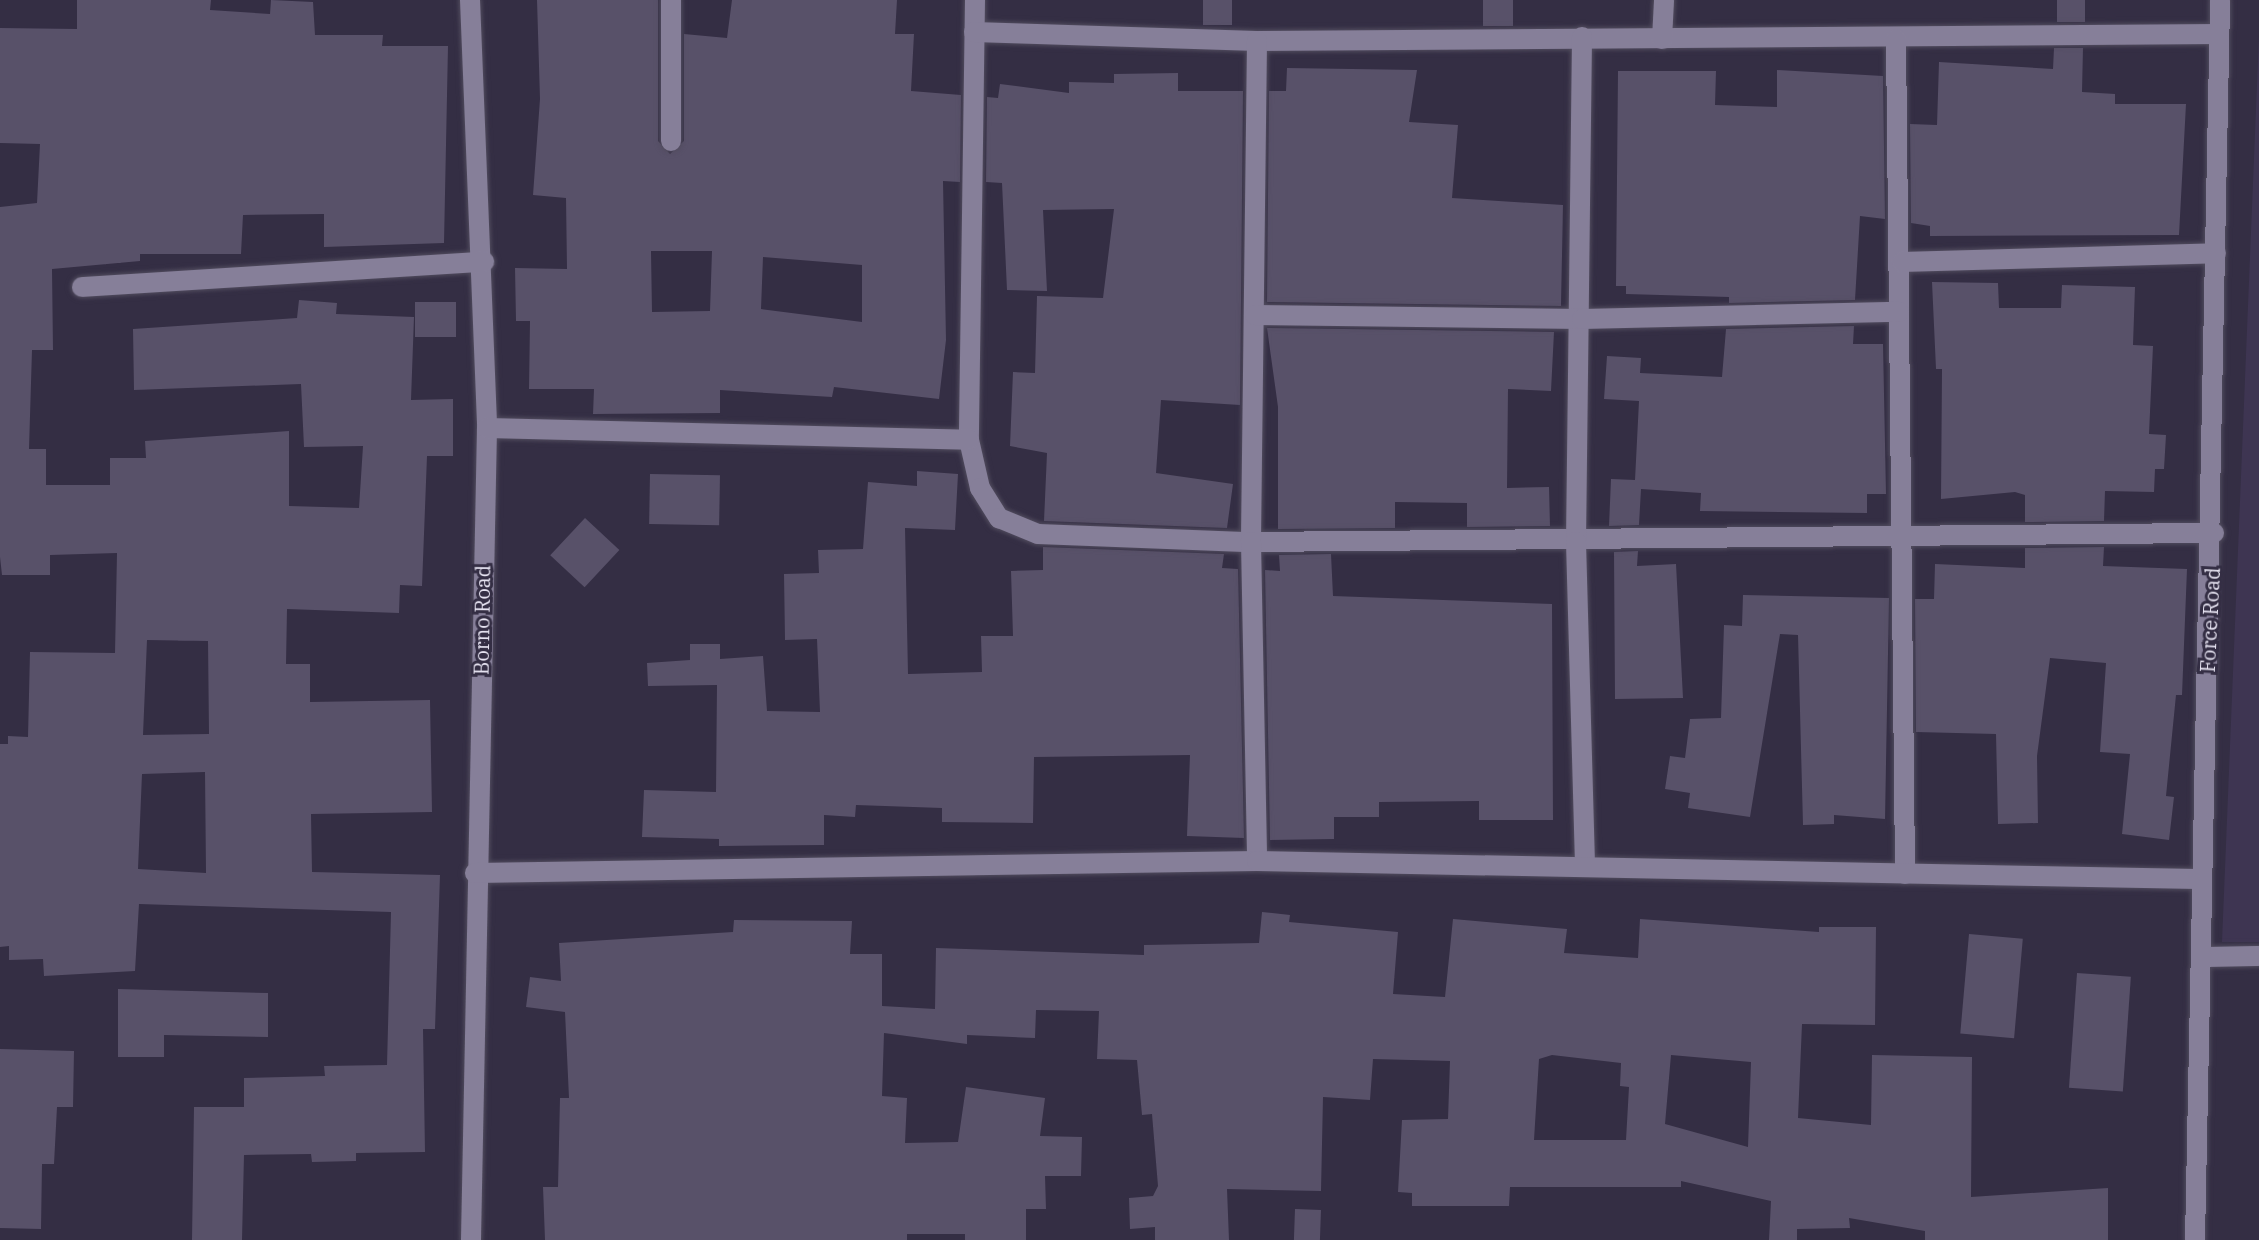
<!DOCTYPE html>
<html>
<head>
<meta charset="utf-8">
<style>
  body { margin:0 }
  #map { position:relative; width:2259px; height:1240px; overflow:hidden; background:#342e44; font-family:"IBM Plex Serif",serif }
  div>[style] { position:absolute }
  .built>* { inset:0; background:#3e3552 }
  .building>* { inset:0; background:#585169; transform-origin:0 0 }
  .roads { filter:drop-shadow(0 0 2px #514c5e) drop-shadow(0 0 2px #514c5e) }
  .street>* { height:20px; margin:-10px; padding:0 10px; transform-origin:10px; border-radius:10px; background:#867f99 }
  span { translate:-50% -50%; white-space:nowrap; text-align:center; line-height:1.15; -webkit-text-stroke:6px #342e44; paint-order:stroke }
  .street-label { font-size:20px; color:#e7e4f2 }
</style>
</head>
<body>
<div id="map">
  <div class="built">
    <div style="clip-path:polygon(2259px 36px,2259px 942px,2222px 942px)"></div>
  </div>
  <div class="building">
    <div style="clip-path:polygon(evenodd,77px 0,211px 0,210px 10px,270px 14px,271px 0,313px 2px,315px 35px,383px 35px,382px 46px,448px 46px,444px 243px,324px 247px,324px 214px,243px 215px,241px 254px,140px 254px,140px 261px,52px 269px,53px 350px,32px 350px,29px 449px,46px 449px,46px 485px,110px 485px,110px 458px,146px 458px,145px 441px,289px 431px,289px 506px,359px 508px,363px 446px,304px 447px,301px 384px,134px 390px,133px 329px,297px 318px,299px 300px,337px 303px,336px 314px,414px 317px,411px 400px,453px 399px,453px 456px,427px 456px,422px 586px,400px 585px,399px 613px,287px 609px,286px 664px,310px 664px,310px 702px,430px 700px,432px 812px,311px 814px,312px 872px,440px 875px,435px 1029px,423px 1029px,425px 1152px,356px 1153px,356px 1161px,312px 1162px,311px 1154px,244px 1155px,242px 1240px,192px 1240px,194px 1107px,244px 1107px,244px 1078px,325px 1076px,324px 1066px,387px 1065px,391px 912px,139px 904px,135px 971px,44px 976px,43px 959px,9px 960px,9px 946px,0 947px,0 744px,8px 744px,8px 736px,28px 737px,30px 652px,115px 653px,117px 553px,50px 555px,50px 575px,2px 575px,0 557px,0 207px,37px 203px,40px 144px,0 143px,0 28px,77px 29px,77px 0,147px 640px,208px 641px,209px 734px,143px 735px,147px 640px,77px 0,205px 772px,206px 873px,138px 869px,142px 774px,205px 772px)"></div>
    <div style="clip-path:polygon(evenodd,537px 0,658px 0,658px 141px,670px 154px,684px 141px,684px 34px,727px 38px,732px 0,897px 0,895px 34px,914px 34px,911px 91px,961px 95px,960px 182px,943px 181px,946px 340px,939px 399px,834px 387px,832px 397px,720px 390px,720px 413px,593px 414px,594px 389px,529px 389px,530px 321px,516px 321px,515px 268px,567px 269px,566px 198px,533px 195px,540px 99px,537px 0,651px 251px,712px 251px,710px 311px,652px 312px,651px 251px,537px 0,763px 257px,862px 265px,862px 322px,761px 309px,763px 257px)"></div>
    <div style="left:1203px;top:0;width:29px;height:25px"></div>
    <div style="left:1483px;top:0;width:30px;height:26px"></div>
    <div style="left:2057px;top:0;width:28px;height:22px"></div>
    <div style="clip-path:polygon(2054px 48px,2083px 48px,2082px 92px,2115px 94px,2115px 104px,2186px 104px,2179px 235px,1930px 236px,1930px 226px,1911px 223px,1910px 124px,1937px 125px,1939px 62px,2053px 69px)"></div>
    <div style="clip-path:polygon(1287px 68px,1417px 70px,1409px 122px,1458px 125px,1452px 198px,1563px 205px,1561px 306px,1267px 302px,1269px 91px,1286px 91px)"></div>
    <div style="clip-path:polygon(1777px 70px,1883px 76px,1885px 219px,1860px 216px,1855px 300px,1729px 303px,1729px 297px,1626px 294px,1626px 286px,1616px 286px,1618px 71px,1716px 71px,1715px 105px,1777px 107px)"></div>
    <div style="clip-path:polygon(1178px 73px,1178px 91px,1243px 91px,1240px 405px,1161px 400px,1156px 473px,1233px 484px,1227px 528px,1044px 521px,1047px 453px,1010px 446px,1013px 372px,1035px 373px,1037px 296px,1103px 298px,1114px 209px,1043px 210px,1047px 291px,1007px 290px,1002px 183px,986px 182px,987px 97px,998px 98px,1000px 84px,1069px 93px,1069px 82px,1114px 83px,1114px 74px)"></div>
    <div style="clip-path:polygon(1932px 282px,1998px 283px,1999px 308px,2061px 308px,2062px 285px,2135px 287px,2133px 345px,2153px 346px,2149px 434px,2166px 435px,2164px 469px,2155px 469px,2154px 492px,2105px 491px,2104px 521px,2025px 522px,2025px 495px,2015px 492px,1941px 499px,1942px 369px,1936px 369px)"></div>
    <div style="left:415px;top:302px;width:41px;height:35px"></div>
    <div style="clip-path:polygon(1854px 326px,1853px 344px,1883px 344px,1886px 494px,1867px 494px,1867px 513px,1700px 511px,1701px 493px,1641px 489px,1639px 525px,1609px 526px,1611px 479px,1635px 480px,1639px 401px,1604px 399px,1607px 356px,1641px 358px,1640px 373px,1722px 377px,1726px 329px)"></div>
    <div style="clip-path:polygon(1267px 328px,1554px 332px,1551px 391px,1508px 389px,1507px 488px,1549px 487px,1550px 526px,1467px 527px,1467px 503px,1395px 502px,1395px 528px,1278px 529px,1278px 407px)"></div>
    <div style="clip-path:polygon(917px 471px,958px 474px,955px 530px,905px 528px,908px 674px,982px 672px,981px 636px,1013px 636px,1011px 571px,1043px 570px,1043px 547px,1224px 554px,1222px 568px,1238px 569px,1244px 838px,1187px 836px,1190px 755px,1034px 757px,1033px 823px,942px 822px,942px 808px,856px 805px,855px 817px,824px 815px,824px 845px,719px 846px,719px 839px,642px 837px,644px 790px,716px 792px,717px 685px,648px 686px,647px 663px,690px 660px,690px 644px,720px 644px,720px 659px,763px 656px,767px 711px,820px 712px,817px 639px,785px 640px,784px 574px,819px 573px,818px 550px,863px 549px,868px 482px,917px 486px)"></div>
    <div style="left:650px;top:474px;width:70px;height:50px;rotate:1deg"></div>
    <div style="left:585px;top:518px;width:47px;height:51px;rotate:43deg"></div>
    <div style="clip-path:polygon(2104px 547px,2103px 566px,2187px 569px,2182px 695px,2176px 695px,2166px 796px,2174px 797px,2169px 840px,2122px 834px,2130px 754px,2100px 752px,2106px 663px,2050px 658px,2037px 756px,2038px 823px,1998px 824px,1996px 734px,1916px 732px,1915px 599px,1934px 599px,1935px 564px,2025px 568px,2025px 548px)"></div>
    <div style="clip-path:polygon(1638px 551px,1637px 566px,1676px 564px,1683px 698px,1615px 699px,1614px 552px)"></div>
    <div style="clip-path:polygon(1331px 554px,1333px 596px,1552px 604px,1553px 820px,1479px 820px,1479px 801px,1379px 802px,1379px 817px,1334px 817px,1334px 839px,1270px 840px,1265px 570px,1280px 571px,1279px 555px)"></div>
    <div style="clip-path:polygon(1743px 595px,1889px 598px,1885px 819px,1834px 815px,1834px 824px,1803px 825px,1798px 635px,1780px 634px,1750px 817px,1688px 808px,1690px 793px,1665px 789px,1670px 756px,1685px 758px,1690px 719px,1721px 718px,1724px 625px,1742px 626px)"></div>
    <div style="clip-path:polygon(evenodd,1262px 912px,1290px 915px,1289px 922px,1398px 932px,1393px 994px,1445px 997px,1453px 919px,1567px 929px,1564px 953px,1638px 958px,1640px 919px,1819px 932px,1819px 927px,1876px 927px,1875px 1025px,1802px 1024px,1798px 1118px,1871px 1125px,1872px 1055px,1972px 1057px,1971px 1197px,2108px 1188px,2108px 1240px,1925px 1240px,1925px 1231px,1849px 1218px,1850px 1228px,1797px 1229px,1797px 1240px,1769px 1240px,1771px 1201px,1681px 1181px,1681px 1187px,1510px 1187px,1509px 1206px,1412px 1206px,1412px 1193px,1398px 1192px,1402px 1120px,1448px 1119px,1450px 1061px,1373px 1059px,1370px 1100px,1323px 1097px,1321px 1191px,1227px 1189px,1229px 1240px,1155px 1240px,1155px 1227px,1130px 1229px,1129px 1198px,1153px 1196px,1158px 1186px,1152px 1114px,1142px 1115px,1137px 1060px,1097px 1059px,1099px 1011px,1036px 1010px,1035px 1038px,967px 1035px,967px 1044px,884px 1033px,882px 1096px,907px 1098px,905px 1143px,958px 1142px,966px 1087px,1045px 1098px,1040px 1136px,1082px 1137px,1081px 1176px,1045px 1176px,1046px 1209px,1026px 1209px,1026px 1240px,965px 1240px,965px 1234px,907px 1234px,907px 1240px,545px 1240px,543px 1187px,558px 1187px,560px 1098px,569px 1098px,565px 1012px,526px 1007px,530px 977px,561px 981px,559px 943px,733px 932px,734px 920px,852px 921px,850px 954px,882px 954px,882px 1006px,935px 1009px,936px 948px,1144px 955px,1144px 945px,1259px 943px,1262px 912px,1552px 1055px,1621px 1063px,1620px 1086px,1629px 1087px,1626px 1140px,1534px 1140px,1539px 1059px,1552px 1055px,1262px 912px,1671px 1055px,1751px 1062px,1748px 1147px,1665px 1124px,1671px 1055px)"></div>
    <div style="left:1969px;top:934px;width:54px;height:100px;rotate:5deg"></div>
    <div style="left:2077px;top:973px;width:54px;height:115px;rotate:4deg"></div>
    <div style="clip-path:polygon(118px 989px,268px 993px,268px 1037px,164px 1035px,164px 1057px,118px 1057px)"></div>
    <div style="clip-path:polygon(0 1049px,74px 1051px,73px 1107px,57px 1107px,54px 1164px,42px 1164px,41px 1229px,0 1228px)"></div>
    <div style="left:1295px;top:1209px;width:26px;height:31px;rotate:2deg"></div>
  </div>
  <div class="roads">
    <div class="street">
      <div style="left:470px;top:0;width:428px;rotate:87.7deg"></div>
      <div style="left:487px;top:428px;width:812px;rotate:91.13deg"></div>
      <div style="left:671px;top:0;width:141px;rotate:90deg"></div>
      <div style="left:975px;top:0;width:440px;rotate:90.8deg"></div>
      <div style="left:969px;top:440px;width:49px;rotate:77.1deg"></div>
      <div style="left:980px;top:488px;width:36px;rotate:58deg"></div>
      <div style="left:999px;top:518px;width:42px;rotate:22.3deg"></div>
      <div style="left:1038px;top:534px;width:213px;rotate:2.2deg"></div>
      <div style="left:1251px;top:542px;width:963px;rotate:-0.54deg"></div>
      <div style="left:974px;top:32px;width:283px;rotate:1.8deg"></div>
      <div style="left:1257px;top:41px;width:962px;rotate:-0.42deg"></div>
      <div style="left:1582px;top:37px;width:505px;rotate:90.68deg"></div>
      <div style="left:1576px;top:542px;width:324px;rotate:88.4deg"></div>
      <div style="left:1662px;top:39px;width:39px;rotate:-87deg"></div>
      <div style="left:1896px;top:39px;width:835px;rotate:89.38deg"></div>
      <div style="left:1257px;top:41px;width:501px;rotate:90.69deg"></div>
      <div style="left:1251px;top:542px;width:319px;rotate:88.9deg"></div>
      <div style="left:1902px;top:262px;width:314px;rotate:-1.6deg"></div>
      <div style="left:82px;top:287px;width:403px;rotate:-3.6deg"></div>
      <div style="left:1255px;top:315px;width:327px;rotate:0.7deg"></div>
      <div style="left:1582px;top:319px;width:317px;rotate:-1.3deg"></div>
      <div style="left:487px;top:428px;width:482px;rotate:1.4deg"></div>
      <div style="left:475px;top:873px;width:782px;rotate:-0.88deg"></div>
      <div style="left:1257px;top:861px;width:941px;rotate:1.1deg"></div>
      <div style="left:2203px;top:957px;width:56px;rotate:-1deg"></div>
      <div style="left:2195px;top:1240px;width:1240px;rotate:-88.84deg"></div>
    </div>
  </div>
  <div class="street-label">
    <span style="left:482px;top:620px;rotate:-89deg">Borno Road</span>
    <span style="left:2210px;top:620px;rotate:-87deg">Force Road</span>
  </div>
</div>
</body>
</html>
